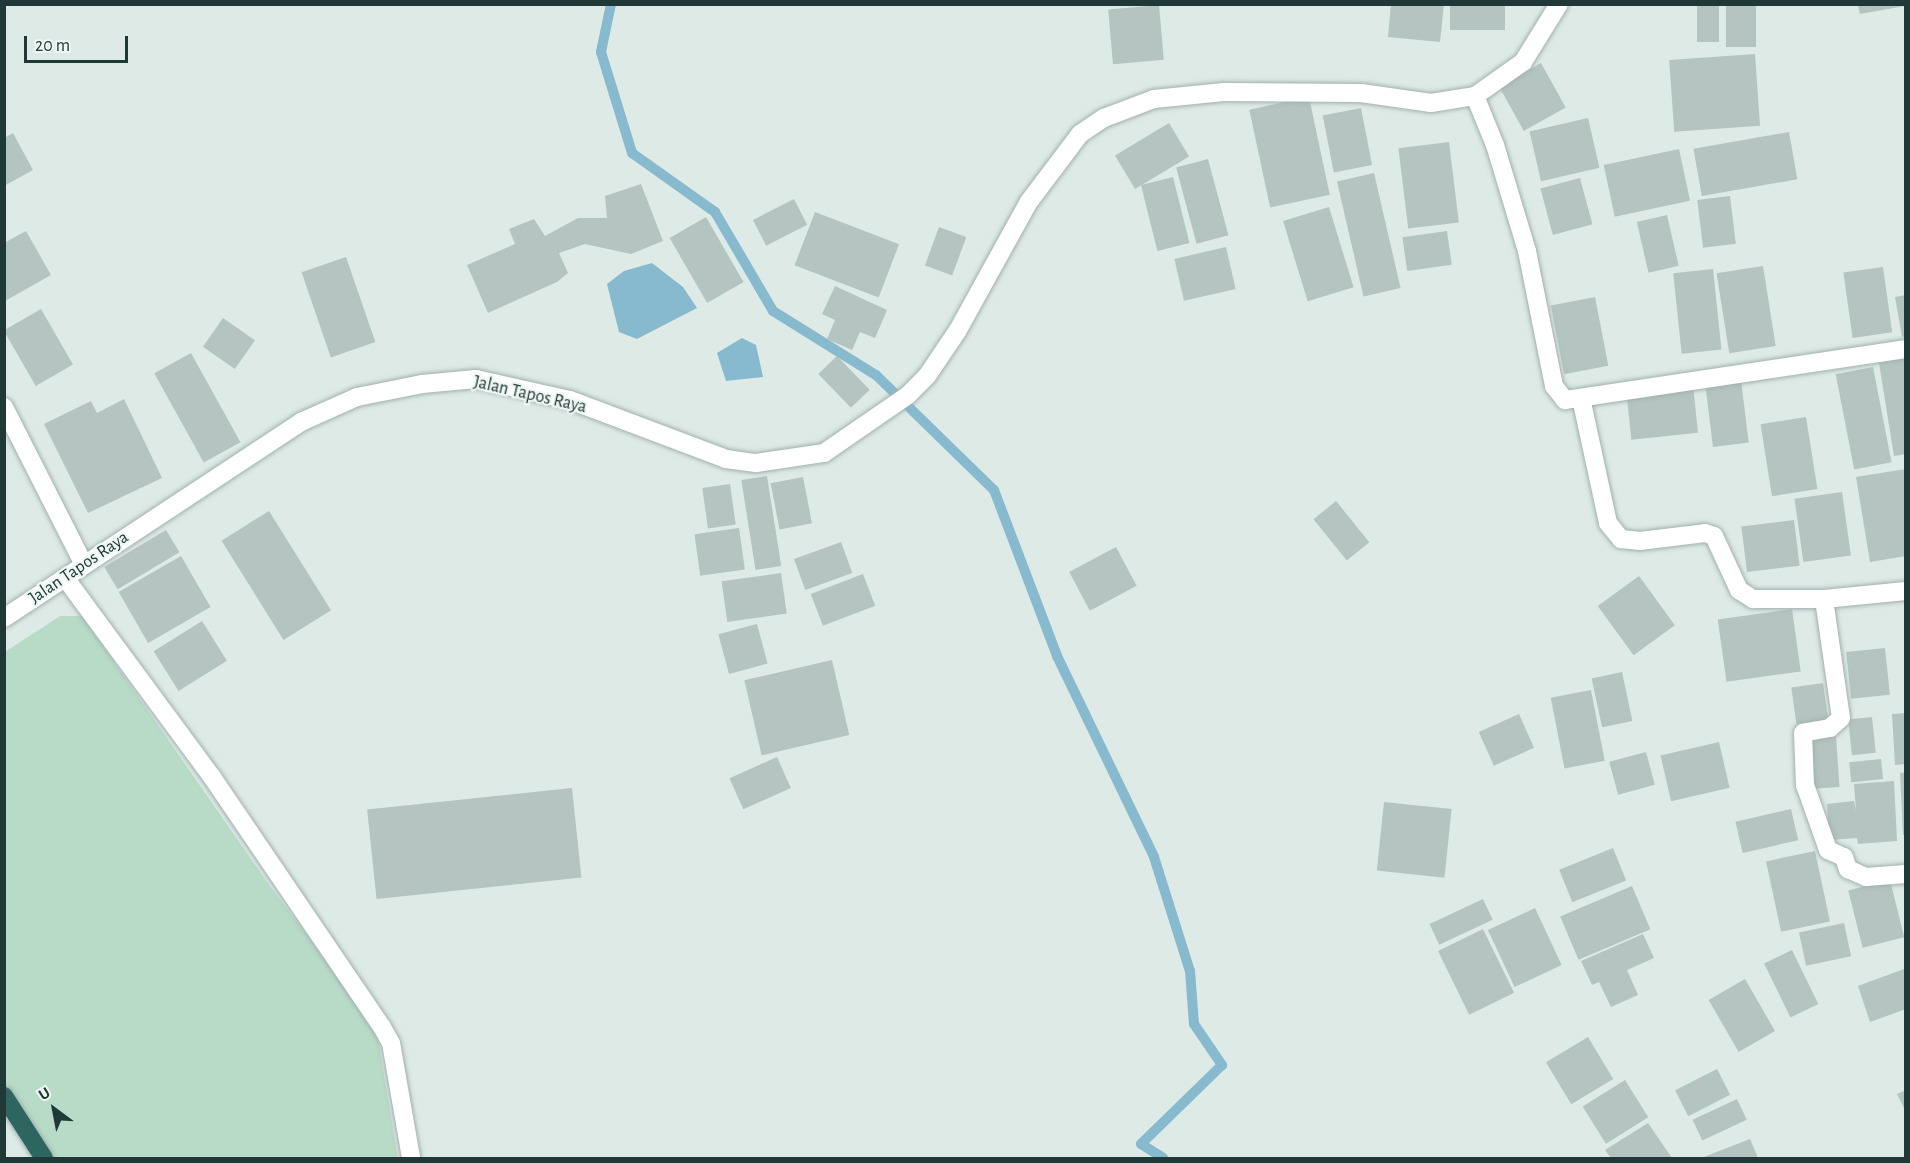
<!DOCTYPE html>
<html>
<head>
<meta charset="utf-8">
<style>
  body { margin:0 }
  #map { position:relative; width:1910px; height:1163px; overflow:hidden; background:#deeae6; font-family:"Alegreya Sans",sans-serif }
  div>[style] { position:absolute }
  .green>* { inset:0; background:#b7dbc6 }
  .water>* { inset:0; background:#87b9cf }
  .stream>* { height:10px; margin:-5px; padding:0 5px; transform-origin:5px; border-radius:5px; background:#87b9cf }
  .building>* { inset:0; background:#b4c4c0; transform-origin:0 0 }
  .roads { filter:drop-shadow(0 0 2px #a1b1ae) drop-shadow(0 0 2px #a1b1ae) }
  .minor>* { height:18px; margin:-9px; padding:0 9px; transform-origin:9px; border-radius:9px; background:#fff }
  .highway>* { height:18px; margin:-9px; padding:0 9px; transform-origin:9px; border-radius:9px; background:#2d6561 }
  span { translate:-50% -50%; white-space:nowrap; text-align:center; line-height:1.15; -webkit-text-stroke:4.5px #eff7f4; paint-order:stroke }
  .street-label { font-size:18px; color:#203936 }
  .frame { position:absolute; inset:0; border:6px solid #203936; pointer-events:none }
  .north { position:absolute; left:24px; top:1079px; width:60px; height:60px; -webkit-text-stroke:4px #eff7f4; paint-order:stroke; rotate:328deg; font-size:16px; font-weight:700; line-height:24px; text-align:center; color:#203936 }
  .north::after { content:''; display:block; margin:auto; width:21px; height:27px; background:#203936; clip-path:polygon(50% 0,100% 100%,50% 72%,0 100%) }
  .scale { position:absolute; left:24px; top:36px; width:104px; height:27px; box-sizing:border-box; border:3px solid #203936; border-top:0; padding-left:8px; font-size:18px; line-height:21px; white-space:nowrap; color:#203936; -webkit-text-stroke:4px #eff7f4; paint-order:stroke }
</style>
</head>
<body>
<div id="map">
  <div class="green">
    <div style="clip-path:polygon(60px 616px,82px 616px,267px 882px,376px 1027px,398px 1158px,44px 1158px,5px 1096px,5px 652px)"></div>
  </div>
  <div class="water">
    <div style="clip-path:polygon(652px 263px,683px 287px,697px 308px,637px 339px,619px 332px,607px 284px,624px 271px)"></div>
    <div style="clip-path:polygon(742px 338px,756px 345px,763px 377px,726px 381px,717px 353px)"></div>
  </div>
  <div class="stream">
    <div style="left:611px;top:4px;width:49px;rotate:101.8deg"></div>
    <div style="left:601px;top:52px;width:106px;rotate:72.9deg"></div>
    <div style="left:632px;top:153px;width:102px;rotate:35.4deg"></div>
    <div style="left:715px;top:212px;width:115px;rotate:59.6deg"></div>
    <div style="left:773px;top:311px;width:121px;rotate:31.9deg"></div>
    <div style="left:876px;top:375px;width:165px;rotate:44.3deg"></div>
    <div style="left:994px;top:490px;width:178px;rotate:69.2deg"></div>
    <div style="left:1057px;top:656px;width:223px;rotate:64.2deg"></div>
    <div style="left:1154px;top:857px;width:120px;rotate:72.5deg"></div>
    <div style="left:1190px;top:971px;width:53px;rotate:85.7deg"></div>
    <div style="left:1194px;top:1024px;width:50px;rotate:55.7deg"></div>
    <div style="left:1222px;top:1065px;width:113px;rotate:135.7deg"></div>
    <div style="left:1141px;top:1144px;width:26px;rotate:32deg"></div>
  </div>
  <div class="building">
    <div style="clip-path:polygon(1391px 4px,1444px 4px,1440px 42px,1388px 37px)"></div>
    <div style="left:1450px;top:4px;width:55px;height:26px"></div>
    <div style="left:1697px;top:4px;width:22px;height:38px"></div>
    <div style="left:1726px;top:4px;width:30px;height:43px"></div>
    <div style="left:1159px;top:5px;width:55px;height:51px;rotate:85deg"></div>
    <div style="clip-path:polygon(1858px 5px,1905px 5px,1905px 6px,1860px 14px)"></div>
    <div style="left:1755px;top:54px;width:72px;height:86px;rotate:86deg"></div>
    <div style="left:1541px;top:63px;width:51px;height:48px;rotate:61deg"></div>
    <div style="left:1309px;top:97px;width:100px;height:61px;rotate:78deg"></div>
    <div style="left:1361px;top:108px;width:58px;height:39px;rotate:79deg"></div>
    <div style="left:1588px;top:118px;width:51px;height:60px;rotate:77deg"></div>
    <div style="left:1169px;top:123px;width:39px;height:63px;rotate:59deg"></div>
    <div style="left:1789px;top:132px;width:48px;height:97px;rotate:80deg"></div>
    <div style="clip-path:polygon(13px 133px,33px 170px,4px 186px,4px 138px)"></div>
    <div style="left:1449px;top:142px;width:81px;height:51px;rotate:83deg"></div>
    <div style="left:1679px;top:149px;width:53px;height:77px;rotate:78deg"></div>
    <div style="left:1208px;top:159px;width:79px;height:33px;rotate:75deg"></div>
    <div style="left:1374px;top:173px;width:118px;height:38px;rotate:77deg"></div>
    <div style="left:1173px;top:177px;width:68px;height:33px;rotate:76deg"></div>
    <div style="left:1580px;top:178px;width:48px;height:41px;rotate:75deg"></div>
    <div style="clip-path:polygon(641px 184px,663px 241px,631px 254px,585px 244px,559px 253px,568px 273px,557px 282px,488px 313px,467px 265px,515px 244px,509px 229px,534px 219px,545px 236px,578px 218px,607px 218px,605px 196px)"></div>
    <div style="left:1730px;top:196px;width:48px;height:33px;rotate:83deg"></div>
    <div style="left:794px;top:199px;width:29px;height:46px;rotate:63deg"></div>
    <div style="left:1329px;top:207px;width:84px;height:48px;rotate:73deg"></div>
    <div style="left:815px;top:212px;width:90px;height:57px;rotate:21deg"></div>
    <div style="left:1667px;top:215px;width:52px;height:31px;rotate:77deg"></div>
    <div style="left:706px;top:217px;width:75px;height:42px;rotate:60deg"></div>
    <div style="left:939px;top:227px;width:29px;height:41px;rotate:20deg"></div>
    <div style="clip-path:polygon(26px 231px,51px 275px,5px 301px,4px 243px)"></div>
    <div style="left:1447px;top:231px;width:34px;height:45px;rotate:82deg"></div>
    <div style="left:1226px;top:247px;width:43px;height:53px;rotate:77deg"></div>
    <div style="left:346px;top:257px;width:90px;height:47px;rotate:71deg"></div>
    <div style="left:1763px;top:266px;width:81px;height:47px;rotate:81deg"></div>
    <div style="left:1883px;top:267px;width:66px;height:40px;rotate:82deg"></div>
    <div style="left:1713px;top:269px;width:81px;height:40px;rotate:84deg"></div>
    <div style="clip-path:polygon(835px 286px,887px 310px,875px 338px,860px 332px,852px 350px,827px 339px,835px 320px,822px 314px)"></div>
    <div style="clip-path:polygon(1906px 295px,1906px 336px,1902px 337px,1895px 297px)"></div>
    <div style="left:1595px;top:297px;width:70px;height:45px;rotate:79deg"></div>
    <div style="left:41px;top:309px;width:64px;height:43px;rotate:60deg"></div>
    <div style="left:223px;top:318px;width:39px;height:35px;rotate:35deg"></div>
    <div style="left:191px;top:353px;width:102px;height:42px;rotate:61deg"></div>
    <div style="left:837px;top:356px;width:47px;height:26px;rotate:46deg"></div>
    <div style="clip-path:polygon(1906px 358px,1906px 454px,1894px 456px,1879px 363px)"></div>
    <div style="left:1873px;top:367px;width:97px;height:38px;rotate:79deg"></div>
    <div style="left:1741px;top:380px;width:63px;height:36px;rotate:83deg"></div>
    <div style="left:1693px;top:385px;width:48px;height:67px;rotate:84deg"></div>
    <div style="clip-path:polygon(124px 399px,162px 478px,88px 513px,44px 424px,91px 401px,97px 413px)"></div>
    <div style="left:1806px;top:417px;width:73px;height:46px;rotate:81deg"></div>
    <div style="clip-path:polygon(1906px 469px,1906px 556px,1870px 562px,1856px 477px)"></div>
    <div style="left:767px;top:476px;width:91px;height:26px;rotate:81deg"></div>
    <div style="left:803px;top:477px;width:47px;height:33px;rotate:79deg"></div>
    <div style="left:730px;top:484px;width:41px;height:28px;rotate:82deg"></div>
    <div style="left:1842px;top:492px;width:64px;height:48px;rotate:82deg"></div>
    <div style="left:1336px;top:501px;width:53px;height:29px;rotate:51deg"></div>
    <div style="left:269px;top:511px;width:117px;height:56px;rotate:58deg"></div>
    <div style="left:1794px;top:520px;width:46px;height:53px;rotate:83deg"></div>
    <div style="left:739px;top:528px;width:42px;height:45px;rotate:82deg"></div>
    <div style="left:166px;top:530px;width:26px;height:72px;rotate:59deg"></div>
    <div style="left:841px;top:542px;width:33px;height:50px;rotate:70deg"></div>
    <div style="left:1116px;top:547px;width:44px;height:53px;rotate:62deg"></div>
    <div style="left:181px;top:556px;width:59px;height:72px;rotate:60deg"></div>
    <div style="left:781px;top:573px;width:41px;height:60px;rotate:82deg"></div>
    <div style="left:863px;top:574px;width:34px;height:56px;rotate:69deg"></div>
    <div style="left:1639px;top:576px;width:61px;height:51px;rotate:54deg"></div>
    <div style="left:1792px;top:609px;width:63px;height:75px;rotate:82deg"></div>
    <div style="left:202px;top:621px;width:47px;height:57px;rotate:58deg"></div>
    <div style="left:757px;top:624px;width:41px;height:40px;rotate:75deg"></div>
    <div style="left:1885px;top:648px;width:47px;height:39px;rotate:84deg"></div>
    <div style="left:832px;top:660px;width:77px;height:90px;rotate:77deg"></div>
    <div style="left:1622px;top:672px;width:50px;height:31px;rotate:78deg"></div>
    <div style="left:1823px;top:683px;width:37px;height:32px;rotate:82deg"></div>
    <div style="left:1591px;top:690px;width:72px;height:41px;rotate:79deg"></div>
    <div style="clip-path:polygon(1906px 713px,1906px 764px,1895px 765px,1892px 714px)"></div>
    <div style="left:1519px;top:714px;width:37px;height:44px;rotate:66deg"></div>
    <div style="left:1872px;top:717px;width:36px;height:24px;rotate:84deg"></div>
    <div style="left:1836px;top:736px;width:51px;height:27px;rotate:86deg"></div>
    <div style="left:1719px;top:742px;width:47px;height:60px;rotate:77deg"></div>
    <div style="left:1646px;top:752px;width:34px;height:38px;rotate:75deg"></div>
    <div style="left:777px;top:757px;width:34px;height:52px;rotate:66deg"></div>
    <div style="left:1881px;top:759px;width:20px;height:32px;rotate:84deg"></div>
    <div style="clip-path:polygon(1906px 772px,1906px 835px,1903px 835px,1900px 773px)"></div>
    <div style="clip-path:polygon(1894px 781px,1897px 841px,1858px 844px,1857px 838px,1829px 840px,1827px 804px,1854px 801px,1856px 811px,1854px 784px)"></div>
    <div style="left:572px;top:788px;width:90px;height:206px;rotate:84deg"></div>
    <div style="left:1384px;top:802px;width:68px;height:69px;rotate:6deg"></div>
    <div style="left:1791px;top:809px;width:32px;height:57px;rotate:77deg"></div>
    <div style="left:1613px;top:848px;width:35px;height:58px;rotate:68deg"></div>
    <div style="left:1815px;top:851px;width:72px;height:50px;rotate:78deg"></div>
    <div style="left:1890px;top:880px;width:59px;height:43px;rotate:76deg"></div>
    <div style="left:1632px;top:886px;width:47px;height:78px;rotate:67deg"></div>
    <div style="left:1483px;top:899px;width:23px;height:59px;rotate:65deg"></div>
    <div style="left:1535px;top:908px;width:63px;height:52px;rotate:65deg"></div>
    <div style="left:1844px;top:923px;width:34px;height:46px;rotate:78deg"></div>
    <div style="left:1483px;top:929px;width:71px;height:50px;rotate:64deg"></div>
    <div style="clip-path:polygon(1643px 934px,1654px 958px,1627px 970px,1638px 995px,1611px 1007px,1599px 982px,1592px 985px,1581px 961px)"></div>
    <div style="left:1792px;top:950px;width:60px;height:31px;rotate:64deg"></div>
    <div style="clip-path:polygon(1904px 969px,1906px 1009px,1870px 1022px,1858px 986px)"></div>
    <div style="left:1745px;top:979px;width:60px;height:42px;rotate:60deg"></div>
    <div style="left:1588px;top:1037px;width:49px;height:49px;rotate:59deg"></div>
    <div style="left:1717px;top:1069px;width:29px;height:47px;rotate:63deg"></div>
    <div style="left:1625px;top:1080px;width:44px;height:50px;rotate:58deg"></div>
    <div style="clip-path:polygon(1906px 1090px,1906px 1112px,1897px 1094px)"></div>
    <div style="left:1737px;top:1099px;width:23px;height:49px;rotate:65deg"></div>
    <div style="clip-path:polygon(1648px 1123px,1672px 1158px,1611px 1158px,1605px 1150px)"></div>
    <div style="clip-path:polygon(1750px 1139px,1758px 1158px,1701px 1158px)"></div>
  </div>
  <div class="roads">
    <div class="minor">
      <div style="left:1475px;top:96px;width:53px;rotate:67.8deg"></div>
      <div style="left:1495px;top:145px;width:111px;rotate:73.2deg"></div>
      <div style="left:1527px;top:251px;width:138px;rotate:78.7deg"></div>
      <div style="left:1554px;top:386px;width:18px;rotate:52deg"></div>
      <div style="left:1565px;top:400px;width:345px;rotate:-8.5deg"></div>
      <div style="left:1581px;top:398px;width:128px;rotate:77.8deg"></div>
      <div style="left:1608px;top:523px;width:21px;rotate:51deg"></div>
      <div style="left:1621px;top:539px;width:19px;rotate:6deg"></div>
      <div style="left:1640px;top:541px;width:65px;rotate:-7deg"></div>
      <div style="left:1705px;top:533px;width:9px;rotate:18deg"></div>
      <div style="left:1714px;top:536px;width:60px;rotate:65.2deg"></div>
      <div style="left:1739px;top:590px;width:17px;rotate:33deg"></div>
      <div style="left:1753px;top:599px;width:71px"></div>
      <div style="left:1824px;top:599px;width:82px;rotate:-5.6deg"></div>
      <div style="left:4px;top:407px;width:177px;rotate:63.1deg"></div>
      <div style="left:66px;top:579px;width:246px;rotate:53.6deg"></div>
      <div style="left:212px;top:777px;width:302px;rotate:55.8deg"></div>
      <div style="left:382px;top:1027px;width:18px;rotate:61deg"></div>
      <div style="left:391px;top:1043px;width:117px;rotate:80.1deg"></div>
      <div style="left:1824px;top:599px;width:120px;rotate:81.9deg"></div>
      <div style="left:1841px;top:718px;width:15px;rotate:138deg"></div>
      <div style="left:1830px;top:728px;width:27px;rotate:170deg"></div>
      <div style="left:1803px;top:733px;width:52px;rotate:87.8deg"></div>
      <div style="left:1805px;top:785px;width:69px;rotate:70.5deg"></div>
      <div style="left:1828px;top:850px;width:17px;rotate:24deg"></div>
      <div style="left:1844px;top:857px;width:13px;rotate:72deg"></div>
      <div style="left:1848px;top:869px;width:20px;rotate:24deg"></div>
      <div style="left:1866px;top:877px;width:40px;rotate:-4.3deg"></div>
      <div style="left:4px;top:618px;width:356px;rotate:-33.4deg"></div>
      <div style="left:301px;top:422px;width:61px;rotate:-24.1deg"></div>
      <div style="left:357px;top:397px;width:66px;rotate:-11.3deg"></div>
      <div style="left:422px;top:384px;width:54px;rotate:-5.3deg"></div>
      <div style="left:476px;top:379px;width:96px;rotate:12.6deg"></div>
      <div style="left:570px;top:400px;width:167px;rotate:20.7deg"></div>
      <div style="left:726px;top:459px;width:30px;rotate:8deg"></div>
      <div style="left:756px;top:463px;width:69px;rotate:-8.4deg"></div>
      <div style="left:824px;top:453px;width:102px;rotate:-34.6deg"></div>
      <div style="left:908px;top:395px;width:27px;rotate:-45deg"></div>
      <div style="left:927px;top:376px;width:55px;rotate:-56deg"></div>
      <div style="left:958px;top:330px;width:145px;rotate:-61.1deg"></div>
      <div style="left:1028px;top:203px;width:86px;rotate:-53deg"></div>
      <div style="left:1080px;top:134px;width:29px;rotate:-34deg"></div>
      <div style="left:1104px;top:118px;width:53px;rotate:-20.8deg"></div>
      <div style="left:1154px;top:99px;width:70px;rotate:-5.7deg"></div>
      <div style="left:1224px;top:92px;width:137px;rotate:0.4deg"></div>
      <div style="left:1361px;top:93px;width:71px;rotate:8.1deg"></div>
      <div style="left:1431px;top:103px;width:45px;rotate:-9deg"></div>
      <div style="left:1475px;top:96px;width:59px;rotate:-35.3deg"></div>
      <div style="left:1523px;top:62px;width:68px;rotate:-58.2deg"></div>
    </div>
    <div class="highway">
      <div style="left:4px;top:1096px;width:74px;rotate:57.2deg"></div>
    </div>
  </div>
  <div class="street-label">
    <span style="left:530px;top:395px;rotate:13deg">Jalan Tapos Raya</span>
    <span style="left:79px;top:568px;rotate:-34deg">Jalan Tapos Raya</span>
  </div>
  <div class="frame"></div>
  <div class="north">U</div>
  <div class="scale">20 m</div>
</div>
</body>
</html>
